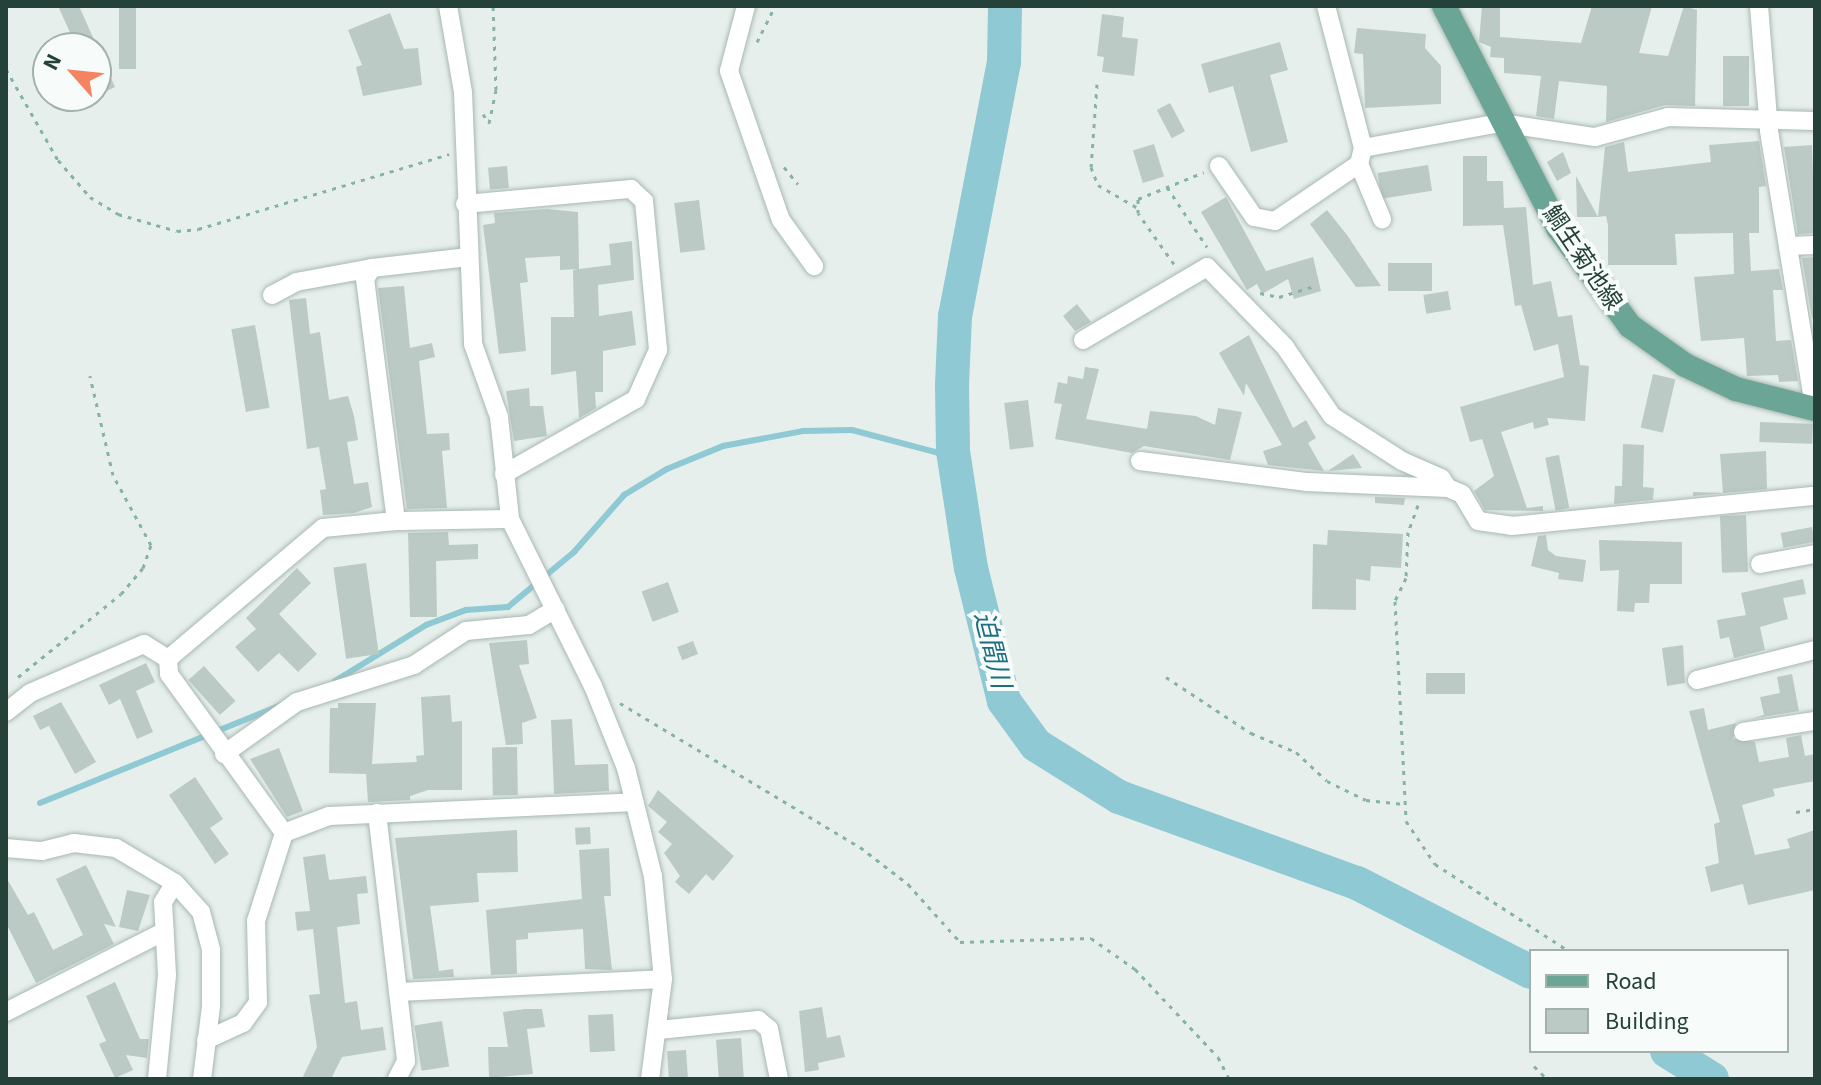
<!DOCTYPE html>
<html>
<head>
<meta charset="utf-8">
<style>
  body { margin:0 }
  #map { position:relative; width:1821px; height:1085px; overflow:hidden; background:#e6efeb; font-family:"Source Sans 3","Noto Sans JP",sans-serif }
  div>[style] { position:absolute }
  .stream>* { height:6px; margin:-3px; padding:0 3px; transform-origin:3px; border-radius:3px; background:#8ec9d4 }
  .river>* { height:34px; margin:-17px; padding:0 17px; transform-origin:17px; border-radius:17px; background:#8ec9d4 }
  .building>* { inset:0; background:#bbcac4; transform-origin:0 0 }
  .path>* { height:3px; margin-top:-1.5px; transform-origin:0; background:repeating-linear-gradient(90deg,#86b3a5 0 4px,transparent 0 10px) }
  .roads { filter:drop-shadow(0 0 2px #a8b8b2) drop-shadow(0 0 2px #a8b8b2) }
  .minor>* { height:18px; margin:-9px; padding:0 9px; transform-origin:9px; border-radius:9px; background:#fff }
  .major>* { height:24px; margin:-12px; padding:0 12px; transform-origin:12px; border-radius:12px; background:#6aa596 }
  span { translate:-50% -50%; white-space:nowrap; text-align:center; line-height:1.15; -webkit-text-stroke:8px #f7fbf9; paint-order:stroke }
  .street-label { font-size:24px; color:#24423a }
  .water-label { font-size:26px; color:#1c6f80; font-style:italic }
  .frame { position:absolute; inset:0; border:8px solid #24423a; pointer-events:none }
  .legend { position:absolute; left:1529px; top:949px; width:260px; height:104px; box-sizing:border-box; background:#f7fbf9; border:2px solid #a3b1ad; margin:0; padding:10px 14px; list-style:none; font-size:24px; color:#24423a }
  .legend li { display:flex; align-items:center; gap:16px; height:40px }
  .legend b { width:40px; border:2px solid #a3b1ad }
  .north { position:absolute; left:32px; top:32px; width:80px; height:80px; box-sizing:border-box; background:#f7fbf9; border:2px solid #a3b1ad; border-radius:50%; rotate:297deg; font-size:22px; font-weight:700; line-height:32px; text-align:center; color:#24423a }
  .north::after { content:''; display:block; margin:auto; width:28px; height:36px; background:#f4845f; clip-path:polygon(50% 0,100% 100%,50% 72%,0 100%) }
</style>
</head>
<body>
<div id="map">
  <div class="stream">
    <div style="left:335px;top:681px;width:107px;rotate:-31.6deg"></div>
    <div style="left:426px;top:625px;width:43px;rotate:-20.6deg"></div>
    <div style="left:466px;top:610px;width:42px;rotate:-4.1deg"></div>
    <div style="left:508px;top:607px;width:86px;rotate:-39.8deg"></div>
    <div style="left:574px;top:552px;width:76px;rotate:-48.7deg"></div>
    <div style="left:624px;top:495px;width:50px;rotate:-31.2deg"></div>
    <div style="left:667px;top:469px;width:61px;rotate:-22.3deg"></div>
    <div style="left:723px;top:446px;width:81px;rotate:-10.6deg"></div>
    <div style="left:803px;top:431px;width:49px;rotate:-1.2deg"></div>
    <div style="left:852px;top:430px;width:106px;rotate:14.8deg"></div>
    <div style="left:40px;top:803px;width:260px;rotate:-22.1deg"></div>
  </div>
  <div class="river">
    <div style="left:1005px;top:6px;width:56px;rotate:91deg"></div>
    <div style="left:1004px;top:62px;width:259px;rotate:100.9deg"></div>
    <div style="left:955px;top:316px;width:70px;rotate:92.5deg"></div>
    <div style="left:952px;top:386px;width:65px;rotate:89.1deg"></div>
    <div style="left:953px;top:451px;width:118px;rotate:81.3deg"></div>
    <div style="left:971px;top:568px;width:137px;rotate:76.1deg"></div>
    <div style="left:1004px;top:701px;width:54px;rotate:54deg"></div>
    <div style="left:1036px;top:745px;width:98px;rotate:32.1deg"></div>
    <div style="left:1119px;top:797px;width:253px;rotate:19.9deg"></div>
    <div style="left:1357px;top:883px;width:195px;rotate:27.1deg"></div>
    <div style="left:1667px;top:1051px;width:53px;rotate:31.9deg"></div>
  </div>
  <div class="building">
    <div style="clip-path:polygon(58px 6px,79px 6px,115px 87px,96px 96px,96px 48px,77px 48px)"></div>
    <div style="left:119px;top:6px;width:17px;height:63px"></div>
    <div style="clip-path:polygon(1482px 6px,1500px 6px,1500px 37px,1581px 43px,1592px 6px,1652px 6px,1639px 53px,1668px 56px,1684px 6px,1697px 10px,1695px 106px,1665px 105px,1606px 122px,1607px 86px,1559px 81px,1554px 119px,1536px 116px,1541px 76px,1504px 73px,1504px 58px,1490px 57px,1491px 47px,1479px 42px)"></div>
    <div style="clip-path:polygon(390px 13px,404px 49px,418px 48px,422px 85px,363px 96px,356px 67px,362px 65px,348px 30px)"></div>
    <div style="clip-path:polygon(1102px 14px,1124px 17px,1122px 37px,1138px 39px,1134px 76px,1102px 72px,1104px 57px,1097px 56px)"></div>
    <div style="clip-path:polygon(1357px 28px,1426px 34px,1425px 48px,1441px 66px,1441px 104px,1365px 108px,1363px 54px,1354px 53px)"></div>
    <div style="clip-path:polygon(1280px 42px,1288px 70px,1270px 75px,1288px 142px,1251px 152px,1233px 86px,1209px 93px,1201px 64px)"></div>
    <div style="left:1723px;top:56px;width:26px;height:50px"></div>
    <div style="left:1170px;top:103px;width:32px;height:15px;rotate:62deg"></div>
    <div style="clip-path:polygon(1759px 141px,1766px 186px,1759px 187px,1759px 233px,1749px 233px,1751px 271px,1779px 269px,1783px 290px,1773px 290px,1776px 341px,1791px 340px,1798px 381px,1779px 382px,1778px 375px,1747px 376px,1744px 338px,1701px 341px,1694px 277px,1734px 274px,1733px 233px,1675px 234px,1677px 265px,1608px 265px,1608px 225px,1606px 216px,1598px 217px,1605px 147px,1624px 142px,1628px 172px,1711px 162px,1709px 145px)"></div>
    <div style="left:1154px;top:144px;width:34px;height:22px;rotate:73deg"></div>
    <div style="clip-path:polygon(1812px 145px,1815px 233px,1798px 234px,1784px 147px)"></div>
    <div style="clip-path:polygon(1563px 152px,1571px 173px,1557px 181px,1547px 162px)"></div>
    <div style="clip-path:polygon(1463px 156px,1487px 156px,1487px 181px,1503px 181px,1504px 208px,1526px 207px,1533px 285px,1551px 281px,1558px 317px,1572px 315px,1580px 365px,1589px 366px,1585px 421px,1547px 418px,1549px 425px,1534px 429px,1533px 422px,1501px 432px,1527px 508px,1543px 506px,1543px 511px,1485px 510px,1474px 491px,1494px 476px,1482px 439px,1470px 442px,1460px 407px,1564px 377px,1558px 344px,1534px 351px,1521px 305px,1515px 306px,1503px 225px,1463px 226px)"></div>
    <div style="left:1428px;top:165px;width:26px;height:51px;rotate:81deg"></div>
    <div style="left:507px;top:166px;width:22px;height:19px;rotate:85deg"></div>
    <div style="clip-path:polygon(1576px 176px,1598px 217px,1577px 217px)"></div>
    <div style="clip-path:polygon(1226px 197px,1266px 271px,1313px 257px,1321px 291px,1294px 299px,1288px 279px,1262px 294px,1257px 284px,1247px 290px,1201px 212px)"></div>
    <div style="left:699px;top:200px;width:50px;height:25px;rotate:83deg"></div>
    <div style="clip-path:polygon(547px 209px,578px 212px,579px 269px,611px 265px,609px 244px,632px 241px,634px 280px,598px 285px,599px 316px,632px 311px,636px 345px,603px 351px,603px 392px,595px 392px,596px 408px,579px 418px,576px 371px,551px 375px,551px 317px,574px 317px,573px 270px,577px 269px,560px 270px,560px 256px,525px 258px,528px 282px,520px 283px,526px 351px,499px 354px,483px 225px,495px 223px,494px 213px)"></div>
    <div style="clip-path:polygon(1327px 210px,1347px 235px,1381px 286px,1356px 287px,1310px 224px)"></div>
    <div style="clip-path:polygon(1815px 257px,1815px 318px,1812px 318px,1802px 258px)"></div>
    <div style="left:1388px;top:263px;width:44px;height:28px"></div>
    <div style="clip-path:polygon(404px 286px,410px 348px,432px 343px,435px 357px,419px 361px,427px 434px,449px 433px,450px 450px,442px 451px,447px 508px,407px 509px,378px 288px)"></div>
    <div style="left:1448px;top:291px;width:19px;height:25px;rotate:81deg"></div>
    <div style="clip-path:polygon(306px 298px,310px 334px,320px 332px,329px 400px,348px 396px,354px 416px,358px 440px,347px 442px,354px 484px,368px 482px,372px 507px,354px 513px,323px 515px,320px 490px,326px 489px,319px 447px,307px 449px,289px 300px)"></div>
    <div style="clip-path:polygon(1077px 304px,1091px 322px,1075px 331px,1063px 316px)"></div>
    <div style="left:255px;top:325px;width:84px;height:24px;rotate:80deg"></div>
    <div style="clip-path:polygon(1249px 335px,1293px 428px,1306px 420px,1316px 438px,1308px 443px,1324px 471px,1268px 465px,1263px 451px,1282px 445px,1246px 383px,1244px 396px,1219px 353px)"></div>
    <div style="clip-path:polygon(1085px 367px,1099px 369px,1086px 419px,1147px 429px,1150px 411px,1196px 416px,1215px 425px,1218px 408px,1242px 412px,1230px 460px,1144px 446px,1132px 453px,1055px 439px,1062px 404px,1054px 403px,1058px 382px,1067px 384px,1068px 376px,1083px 379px)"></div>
    <div style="left:1653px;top:374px;width:23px;height:55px;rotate:13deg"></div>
    <div style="clip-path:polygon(529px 388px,530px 406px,543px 406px,547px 436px,514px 441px,506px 391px)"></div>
    <div style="left:1028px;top:400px;width:47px;height:24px;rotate:83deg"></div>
    <div style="left:1760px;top:422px;width:53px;height:20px;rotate:2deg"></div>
    <div style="clip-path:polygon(1623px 444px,1644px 445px,1643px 487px,1654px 488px,1653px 500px,1614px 504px,1615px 486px,1622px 486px)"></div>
    <div style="clip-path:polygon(1766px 451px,1767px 489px,1693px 496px,1693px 492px,1723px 493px,1720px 454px)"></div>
    <div style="clip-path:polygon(1353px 454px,1362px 468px,1328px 471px)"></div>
    <div style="left:1559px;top:455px;width:54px;height:14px;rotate:79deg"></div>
    <div style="clip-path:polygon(1375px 497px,1405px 498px,1404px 505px,1375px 503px)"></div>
    <div style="left:1746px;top:515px;width:57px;height:26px;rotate:88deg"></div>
    <div style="left:1812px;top:527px;width:15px;height:32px;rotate:79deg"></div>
    <div style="clip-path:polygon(1328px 530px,1403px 534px,1401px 568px,1371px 566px,1370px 581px,1356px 579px,1356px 610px,1312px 609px,1313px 544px,1327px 545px)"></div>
    <div style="clip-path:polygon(448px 532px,449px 545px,478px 544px,478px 559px,436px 561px,437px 617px,410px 617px,408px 533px)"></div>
    <div style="clip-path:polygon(1546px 535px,1548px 550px,1556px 556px,1586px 560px,1583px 582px,1558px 579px,1559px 573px,1531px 566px,1538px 536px)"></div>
    <div style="clip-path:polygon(1599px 540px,1682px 542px,1682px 584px,1650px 584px,1649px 603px,1635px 603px,1634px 612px,1617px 611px,1619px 570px,1600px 571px)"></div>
    <div style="left:366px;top:563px;width:92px;height:33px;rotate:82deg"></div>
    <div style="clip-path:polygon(297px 568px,311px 583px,279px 614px,317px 654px,298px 672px,279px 653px,258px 672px,235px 647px,256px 629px,246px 618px)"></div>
    <div style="clip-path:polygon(1803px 579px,1806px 594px,1783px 598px,1788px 619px,1760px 627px,1765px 650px,1734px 658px,1729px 637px,1720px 639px,1717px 620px,1746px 615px,1741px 593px)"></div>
    <div style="left:668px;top:582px;width:32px;height:28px;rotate:70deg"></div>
    <div style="clip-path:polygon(527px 640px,529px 664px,519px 665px,537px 718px,522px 723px,523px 744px,506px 745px,489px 643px)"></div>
    <div style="left:693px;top:641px;width:14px;height:17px;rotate:69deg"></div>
    <div style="clip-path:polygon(1683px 645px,1685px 683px,1667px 686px,1662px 648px)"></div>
    <div style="clip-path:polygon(146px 663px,155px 682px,136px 691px,153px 732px,137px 739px,120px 699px,109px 705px,99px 685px)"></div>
    <div style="left:204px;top:666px;width:47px;height:21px;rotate:48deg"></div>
    <div style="left:1465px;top:673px;width:21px;height:39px;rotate:90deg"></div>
    <div style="clip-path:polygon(1792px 674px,1799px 711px,1750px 719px,1764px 715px,1760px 697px,1780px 693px,1777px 677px)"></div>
    <div style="clip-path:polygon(450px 695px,452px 722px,462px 721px,462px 790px,428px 790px,410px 796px,410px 800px,368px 802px,366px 774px,329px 773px,330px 708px,338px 708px,338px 703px,376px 703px,372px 764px,417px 762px,416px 756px,424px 755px,421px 697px)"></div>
    <div style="clip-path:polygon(61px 702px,96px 762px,75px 774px,49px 726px,40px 730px,33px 716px)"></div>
    <div style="clip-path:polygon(1704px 708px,1708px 730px,1736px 723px,1733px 739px,1755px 742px,1759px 762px,1789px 757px,1786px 738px,1801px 735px,1805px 756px,1815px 754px,1815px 781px,1773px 789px,1775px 796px,1742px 805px,1755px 855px,1790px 848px,1787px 839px,1815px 830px,1815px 890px,1748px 905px,1743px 884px,1711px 892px,1705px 867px,1719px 863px,1714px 824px,1720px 822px,1689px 711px)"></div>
    <div style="clip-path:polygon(572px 719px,575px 765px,608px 764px,609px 791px,554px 794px,551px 720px)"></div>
    <div style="left:517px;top:747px;width:48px;height:25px;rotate:89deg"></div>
    <div style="clip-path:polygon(279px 748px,303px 811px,287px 817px,250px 759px)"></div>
    <div style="clip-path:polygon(195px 777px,223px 819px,210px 828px,229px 854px,215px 864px,169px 795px)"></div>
    <div style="clip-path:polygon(658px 790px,734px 856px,713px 881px,706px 874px,689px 894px,675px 882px,680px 876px,664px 853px,672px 844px,658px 832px,667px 822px,648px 806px)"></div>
    <div style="left:590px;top:827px;width:17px;height:15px;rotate:87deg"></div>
    <div style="clip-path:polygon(517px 830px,518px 872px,477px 873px,479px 902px,430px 906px,439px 971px,453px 969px,454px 977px,413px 979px,395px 838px)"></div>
    <div style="clip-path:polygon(609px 848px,611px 896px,604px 896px,612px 970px,585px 969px,583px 929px,528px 933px,528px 939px,516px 940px,517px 974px,491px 975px,486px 910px,582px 899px,579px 850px)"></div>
    <div style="clip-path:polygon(325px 854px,329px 880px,366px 876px,368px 893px,357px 894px,360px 924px,337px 927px,345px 1003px,357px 1001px,361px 1030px,383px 1027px,386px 1050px,342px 1057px,331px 1079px,302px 1079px,317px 1047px,309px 995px,320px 994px,313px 929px,297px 931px,295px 912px,310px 911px,303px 857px)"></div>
    <div style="clip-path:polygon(86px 865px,116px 927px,104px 924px,114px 944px,36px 983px,6px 923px,6px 877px,28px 915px,34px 912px,53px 950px,83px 935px,56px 879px)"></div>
    <div style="clip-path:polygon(127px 890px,150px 895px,138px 931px,119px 927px)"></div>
    <div style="clip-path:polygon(115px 982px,140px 1039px,149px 1039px,147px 1058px,126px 1055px,133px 1070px,115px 1078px,99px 1044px,106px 1041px,86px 996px)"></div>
    <div style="clip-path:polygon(822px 1007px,827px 1038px,840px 1035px,845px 1057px,818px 1063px,819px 1070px,805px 1072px,799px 1011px)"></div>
    <div style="clip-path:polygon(525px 1009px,542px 1009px,545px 1027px,527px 1029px,533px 1074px,489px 1078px,488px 1047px,508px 1047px,503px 1012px)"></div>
    <div style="left:613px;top:1014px;width:37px;height:25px;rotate:87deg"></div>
    <div style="left:442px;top:1021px;width:46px;height:28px;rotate:81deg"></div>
    <div style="left:741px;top:1038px;width:41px;height:25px;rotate:86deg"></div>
    <div style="left:686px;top:1050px;width:29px;height:19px;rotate:86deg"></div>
  </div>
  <div class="path">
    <div style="left:757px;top:42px;width:40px;rotate:-63.4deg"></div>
    <div style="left:6px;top:69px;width:105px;rotate:60.3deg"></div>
    <div style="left:58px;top:160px;width:49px;rotate:49.1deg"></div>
    <div style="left:90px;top:197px;width:33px;rotate:31deg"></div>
    <div style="left:118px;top:214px;width:61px;rotate:16.1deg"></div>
    <div style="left:177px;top:231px;width:21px;rotate:-5deg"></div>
    <div style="left:198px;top:229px;width:262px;rotate:-16.6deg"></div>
    <div style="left:1097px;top:84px;width:83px;rotate:94.1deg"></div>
    <div style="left:1091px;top:167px;width:19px;rotate:69deg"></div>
    <div style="left:1098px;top:185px;width:46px;rotate:29.9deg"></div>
    <div style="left:483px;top:114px;width:11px;rotate:56deg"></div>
    <div style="left:489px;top:123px;width:34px;rotate:-78deg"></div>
    <div style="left:496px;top:90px;width:84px;rotate:-92deg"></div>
    <div style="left:784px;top:167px;width:22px;rotate:51deg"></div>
    <div style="left:1167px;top:187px;width:72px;rotate:56.3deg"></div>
    <div style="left:1174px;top:264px;width:62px;rotate:-125.2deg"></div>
    <div style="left:1138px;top:213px;width:14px;rotate:-90deg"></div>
    <div style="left:1138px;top:199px;width:71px;rotate:-22.2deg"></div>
    <div style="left:1260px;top:293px;width:19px;rotate:12deg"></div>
    <div style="left:1279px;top:297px;width:37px;rotate:-17deg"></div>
    <div style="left:1418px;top:505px;width:29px;rotate:110deg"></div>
    <div style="left:1408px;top:532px;width:46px;rotate:92.5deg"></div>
    <div style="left:1406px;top:578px;width:25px;rotate:116deg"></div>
    <div style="left:1395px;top:601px;width:220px;rotate:87.1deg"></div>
    <div style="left:1406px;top:821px;width:52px;rotate:56deg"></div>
    <div style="left:1435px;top:864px;width:160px;rotate:33deg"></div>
    <div style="left:18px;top:677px;width:132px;rotate:-38.9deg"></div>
    <div style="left:121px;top:594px;width:34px;rotate:-50deg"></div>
    <div style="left:143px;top:568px;width:24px;rotate:-71deg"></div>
    <div style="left:151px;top:545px;width:80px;rotate:-118.5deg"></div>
    <div style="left:113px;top:475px;width:102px;rotate:-103.1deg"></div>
    <div style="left:1166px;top:677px;width:102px;rotate:33.4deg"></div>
    <div style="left:1251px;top:733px;width:49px;rotate:22.9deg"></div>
    <div style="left:1296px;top:752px;width:42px;rotate:43.1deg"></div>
    <div style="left:1327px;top:781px;width:43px;rotate:26deg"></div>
    <div style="left:1366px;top:800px;width:36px;rotate:6deg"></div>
    <div style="left:620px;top:703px;width:280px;rotate:31deg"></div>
    <div style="left:860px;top:847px;width:61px;rotate:37.6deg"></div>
    <div style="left:908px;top:884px;width:78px;rotate:48.1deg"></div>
    <div style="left:960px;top:942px;width:131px;rotate:-1.7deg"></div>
    <div style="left:1091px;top:938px;width:54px;rotate:35.2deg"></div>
    <div style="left:1135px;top:969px;width:121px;rotate:46.7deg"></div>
    <div style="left:1218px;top:1057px;width:25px;rotate:63deg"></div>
    <div style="left:1796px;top:812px;width:19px;rotate:-9deg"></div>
    <div style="left:1534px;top:1066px;width:18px;rotate:45deg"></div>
  </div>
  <div class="roads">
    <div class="minor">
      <div style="left:448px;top:6px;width:87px;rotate:80.1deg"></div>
      <div style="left:463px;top:92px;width:252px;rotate:87.7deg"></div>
      <div style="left:473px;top:344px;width:77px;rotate:70.4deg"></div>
      <div style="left:499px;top:417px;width:103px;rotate:83.8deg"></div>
      <div style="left:510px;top:519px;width:186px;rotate:63.6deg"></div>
      <div style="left:593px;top:686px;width:88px;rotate:68.1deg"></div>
      <div style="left:626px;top:768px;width:111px;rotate:76deg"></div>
      <div style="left:653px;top:876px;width:103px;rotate:84.5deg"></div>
      <div style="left:663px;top:979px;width:101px;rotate:97.4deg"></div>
      <div style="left:746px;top:6px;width:67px;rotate:104.7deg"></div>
      <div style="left:729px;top:71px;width:158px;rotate:70.8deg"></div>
      <div style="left:781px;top:220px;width:57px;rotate:54.3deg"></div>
      <div style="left:1759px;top:6px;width:125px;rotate:85.4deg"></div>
      <div style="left:1769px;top:131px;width:284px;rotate:80.7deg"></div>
      <div style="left:1363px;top:148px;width:140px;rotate:-10.3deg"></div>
      <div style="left:1501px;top:123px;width:95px;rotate:8.5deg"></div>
      <div style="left:1595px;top:137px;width:76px;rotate:-15.3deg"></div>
      <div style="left:1668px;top:117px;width:147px;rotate:1.6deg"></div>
      <div style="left:1359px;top:164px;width:60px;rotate:67.3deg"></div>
      <div style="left:1219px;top:166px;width:62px;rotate:55.5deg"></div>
      <div style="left:1254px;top:217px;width:21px;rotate:11deg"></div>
      <div style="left:1275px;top:221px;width:102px;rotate:-34.2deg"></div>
      <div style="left:1359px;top:164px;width:16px;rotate:-76deg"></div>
      <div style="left:1363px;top:148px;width:147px;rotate:-104.6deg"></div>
      <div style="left:465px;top:204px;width:167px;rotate:-5.2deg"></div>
      <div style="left:631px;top:189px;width:18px;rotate:43deg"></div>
      <div style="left:644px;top:201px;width:150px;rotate:84.6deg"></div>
      <div style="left:658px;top:350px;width:54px;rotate:114.2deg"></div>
      <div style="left:636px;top:399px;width:152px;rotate:150.4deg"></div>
      <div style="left:1788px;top:246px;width:27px;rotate:-2deg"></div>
      <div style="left:272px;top:295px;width:27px;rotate:-28deg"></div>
      <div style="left:296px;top:282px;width:77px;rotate:-10.4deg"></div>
      <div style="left:1083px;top:340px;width:144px;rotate:-30.5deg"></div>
      <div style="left:1207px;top:267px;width:112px;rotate:45.7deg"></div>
      <div style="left:1285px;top:347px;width:83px;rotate:55.7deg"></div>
      <div style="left:1332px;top:416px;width:83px;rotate:32.7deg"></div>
      <div style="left:1402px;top:461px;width:43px;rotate:23.6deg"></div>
      <div style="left:1441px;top:478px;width:12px;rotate:55deg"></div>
      <div style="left:1140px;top:461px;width:167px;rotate:7.2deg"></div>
      <div style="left:1306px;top:482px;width:142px;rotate:2.4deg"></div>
      <div style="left:1448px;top:488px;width:15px;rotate:23deg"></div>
      <div style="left:1462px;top:494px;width:31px;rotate:59deg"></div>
      <div style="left:1478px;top:521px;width:34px;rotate:8deg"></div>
      <div style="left:1512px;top:526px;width:304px;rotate:-5.7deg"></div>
      <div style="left:396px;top:521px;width:244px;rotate:-97.3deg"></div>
      <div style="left:365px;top:279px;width:13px;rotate:-58deg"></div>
      <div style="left:372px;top:268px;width:97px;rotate:-6.5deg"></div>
      <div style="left:1760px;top:564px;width:56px;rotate:-10.3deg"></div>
      <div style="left:168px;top:659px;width:203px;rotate:-40.2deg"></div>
      <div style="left:323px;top:528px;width:73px;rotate:-5.5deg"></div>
      <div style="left:396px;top:521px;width:114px;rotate:-1deg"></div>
      <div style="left:168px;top:659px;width:15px;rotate:86deg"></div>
      <div style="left:169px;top:674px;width:196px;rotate:54.1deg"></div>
      <div style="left:1697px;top:680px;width:122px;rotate:-14.3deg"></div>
      <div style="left:6px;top:712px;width:31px;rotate:-38deg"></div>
      <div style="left:30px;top:693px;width:124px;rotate:-23.3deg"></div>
      <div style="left:144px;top:644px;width:28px;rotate:32deg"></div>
      <div style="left:1743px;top:732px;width:73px;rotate:-8.7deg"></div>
      <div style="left:224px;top:754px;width:90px;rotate:-35.5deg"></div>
      <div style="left:297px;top:702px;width:123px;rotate:-17.5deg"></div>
      <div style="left:414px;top:665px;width:62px;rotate:-33.2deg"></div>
      <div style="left:466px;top:631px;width:63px;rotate:-5.4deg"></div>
      <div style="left:529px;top:625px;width:31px;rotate:-31deg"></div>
      <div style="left:377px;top:813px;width:250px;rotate:83.3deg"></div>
      <div style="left:406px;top:1061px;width:20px;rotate:117deg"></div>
      <div style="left:6px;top:848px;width:36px;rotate:5deg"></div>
      <div style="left:42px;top:851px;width:33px;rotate:-14deg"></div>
      <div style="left:74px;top:843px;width:42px;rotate:6.8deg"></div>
      <div style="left:116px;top:848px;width:69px;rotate:30.7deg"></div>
      <div style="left:175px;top:883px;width:39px;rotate:48deg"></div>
      <div style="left:201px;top:912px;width:39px;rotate:75deg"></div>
      <div style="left:211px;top:950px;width:56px;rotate:90deg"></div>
      <div style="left:211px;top:1006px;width:74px;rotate:97deg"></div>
      <div style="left:398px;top:992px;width:265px;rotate:-2.8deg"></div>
      <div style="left:6px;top:1012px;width:178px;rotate:-27deg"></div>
      <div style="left:659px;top:1030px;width:100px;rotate:-5.8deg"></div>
      <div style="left:758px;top:1020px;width:14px;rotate:39deg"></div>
      <div style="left:769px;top:1029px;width:51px;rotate:78.7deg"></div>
      <div style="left:206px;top:1040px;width:41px;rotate:-24.7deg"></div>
      <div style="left:243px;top:1023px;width:26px;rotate:-54deg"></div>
      <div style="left:258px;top:1002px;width:81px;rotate:-91.4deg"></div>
      <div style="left:256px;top:921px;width:92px;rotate:-72.3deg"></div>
      <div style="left:284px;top:833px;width:48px;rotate:-20.7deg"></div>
      <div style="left:329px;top:816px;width:306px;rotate:-2.6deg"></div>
      <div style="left:157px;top:1079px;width:104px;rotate:-84.5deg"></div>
      <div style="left:167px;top:975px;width:73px;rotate:-93.1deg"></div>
      <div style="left:163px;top:902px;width:22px;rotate:-58deg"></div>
    </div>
    <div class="major">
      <div style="left:1444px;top:6px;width:250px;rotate:62.8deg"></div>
      <div style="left:1558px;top:228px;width:122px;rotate:53.7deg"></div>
      <div style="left:1630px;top:326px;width:67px;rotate:35.3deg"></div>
      <div style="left:1685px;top:365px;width:56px;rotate:25.2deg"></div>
      <div style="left:1736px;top:389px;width:81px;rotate:14.2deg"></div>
    </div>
  </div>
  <div class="street-label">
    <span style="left:1582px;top:258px;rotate:56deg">鯛生菊池線</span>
  </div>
  <div class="water-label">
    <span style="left:992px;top:650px;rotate:76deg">迫間川</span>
  </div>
  <div class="frame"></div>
  <ul class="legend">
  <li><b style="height:10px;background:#6aa596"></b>Road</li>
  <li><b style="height:22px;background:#bbcac4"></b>Building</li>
  </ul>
  <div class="north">N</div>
</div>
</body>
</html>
